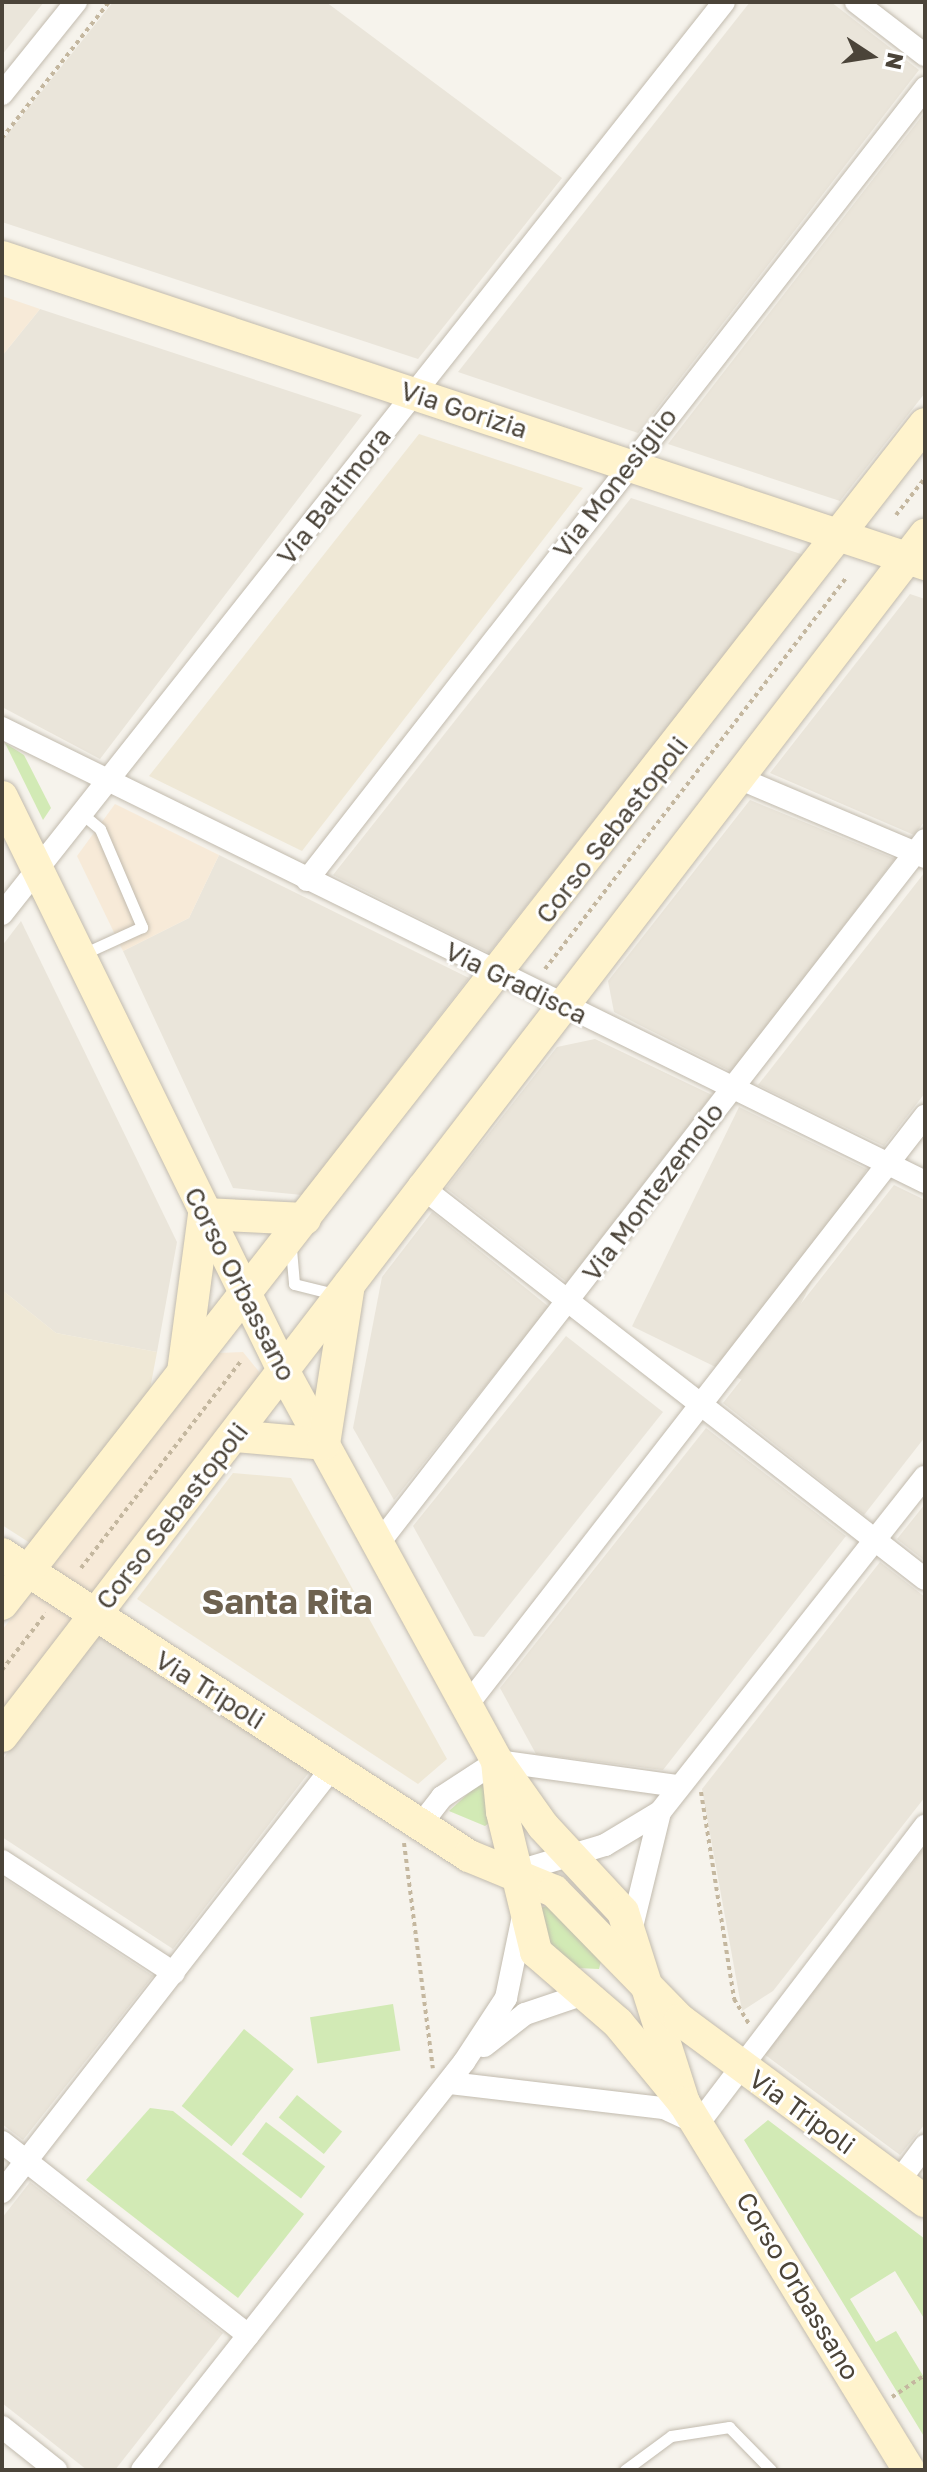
<!DOCTYPE html>
<html>
<head>
<meta charset="utf-8">
<style>
  body { margin:0 }
  #map { position:relative; width:927px; height:2472px; overflow:hidden; background:#f6f3ec; font-family:"Golos Text",sans-serif }
  div>[style] { position:absolute }
  .residential>* { inset:0; background:#eae5da; transform-origin:0 0 }
  .commercial>* { inset:0; background:#f7ead8 }
  .education>* { inset:0; background:#efe8d6 }
  .green>* { inset:0; background:#d2eab5; transform-origin:0 0 }
  .path>* { height:4px; margin-top:-2px; transform-origin:0; background:repeating-linear-gradient(90deg,#c4b79f 0 4px,transparent 0 8px) }
  .roads { filter:drop-shadow(0 0 2px #c2bbae) drop-shadow(0 0 2px #c2bbae) }
  .lane>* { height:11px; margin:-5.5px; padding:0 5.5px; transform-origin:5.5px; border-radius:5.5px; background:#fff }
  .street>* { height:22px; margin:-11px; padding:0 11px; transform-origin:11px; border-radius:11px; background:#fff }
  .secondary>* { height:32px; margin:-16px; padding:0 16px; transform-origin:16px; border-radius:16px; background:#fff3cd }
  span { translate:-50% -50%; white-space:nowrap; text-align:center; line-height:1.15; -webkit-text-stroke:6px #fff; paint-order:stroke }
  .street-label { font-size:26px; color:#4b4439 }
  .district-label { font-size:34px; color:#6e6250; font-weight:700 }
  .frame { position:absolute; inset:0; border:4px solid #4b4439; pointer-events:none }
  .north { position:absolute; left:831px; top:16px; width:80px; height:80px; -webkit-text-stroke:6px #fff; paint-order:stroke; rotate:102deg; font-size:22px; font-weight:700; line-height:32px; text-align:center; color:#4b4439 }
  .north::after { content:''; display:block; margin:auto; width:28px; height:36px; background:#4b4439; clip-path:polygon(50% 0,100% 100%,50% 72%,0 100%) }
</style>
</head>
<body>
<div id="map">
  <div class="residential">
    <div style="clip-path:polygon(2px 2px,44px 2px,2px 55px)"></div>
    <div style="clip-path:polygon(113px 2px,326px 2px,562px 178px,418px 359px,2px 222px,2px 141px)"></div>
    <div style="clip-path:polygon(750px 2px,831px 2px,919px 70px,638px 433px,458px 372px)"></div>
    <div style="clip-path:polygon(925px 112px,925px 393px,840px 501px,668px 444px)"></div>
    <div style="clip-path:polygon(40px 309px,362px 415px,100px 759px,2px 707px,2px 356px)"></div>
    <div style="clip-path:polygon(631px 498px,804px 555px,489px 953px,333px 875px)"></div>
    <div style="clip-path:polygon(910px 594px,925px 599px,925px 821px,914px 835px,770px 773px)"></div>
    <div style="clip-path:polygon(750px 800px,895px 859px,732px 1072px,614px 1012px,608px 981px)"></div>
    <div style="clip-path:polygon(219px 855px,469px 978px,302px 1195px,233px 1188px,123px 951px,189px 918px)"></div>
    <div style="clip-path:polygon(925px 872px,925px 1093px,884px 1146px,758px 1085px)"></div>
    <div style="clip-path:polygon(21px 921px,177px 1242px,157px 1352px,56px 1333px,2px 1290px,2px 946px)"></div>
    <div style="clip-path:polygon(595px 1039px,712px 1095px,567px 1282px,446px 1188px,557px 1047px)"></div>
    <div style="left:739px;top:1107px;width:142px;height:244px;rotate:26deg"></div>
    <div style="clip-path:polygon(894px 1185px,925px 1200px,925px 1437px,864px 1515px,723px 1403px)"></div>
    <div style="clip-path:polygon(432px 1212px,549px 1307px,394px 1500px,353px 1428px,382px 1277px)"></div>
    <div style="clip-path:polygon(566px 1336px,663px 1412px,484px 1637px,474px 1636px,413px 1526px)"></div>
    <div style="clip-path:polygon(706px 1428px,846px 1536px,663px 1770px,536px 1754px,500px 1688px)"></div>
    <div style="clip-path:polygon(925px 1504px,925px 1561px,897px 1539px)"></div>
    <div style="clip-path:polygon(880px 1562px,925px 1597px,925px 1797px,773px 1991px,742px 2011px,702px 1789px)"></div>
    <div style="clip-path:polygon(99px 1634px,310px 1771px,173px 1949px,2px 1837px,2px 1760px)"></div>
    <div style="clip-path:polygon(925px 1847px,925px 2124px,900px 2155px,764px 2054px)"></div>
    <div style="clip-path:polygon(2px 1877px,153px 1976px,23px 2140px,2px 2124px)"></div>
    <div style="clip-path:polygon(30px 2182px,223px 2333px,115px 2470px,87px 2470px,2px 2403px,2px 2218px)"></div>
  </div>
  <div class="commercial">
    <div style="clip-path:polygon(2px 296px,40px 309px,2px 356px)"></div>
    <div style="clip-path:polygon(115px 804px,219px 855px,189px 918px,123px 951px,77px 856px)"></div>
    <div style="clip-path:polygon(243px 1352px,261px 1374px,2px 1714px,2px 1630px,219px 1353px)"></div>
  </div>
  <div class="education">
    <div style="clip-path:polygon(419px 434px,583px 488px,302px 851px,149px 776px)"></div>
    <div style="clip-path:polygon(2px 1290px,56px 1333px,157px 1352px,150px 1389px,30px 1543px,2px 1525px)"></div>
    <div style="clip-path:polygon(233px 1473px,291px 1478px,447px 1759px,418px 1784px,137px 1599px)"></div>
  </div>
  <div class="green">
    <div style="clip-path:polygon(5px 743px,24px 755px,51px 808px,43px 820px)"></div>
    <div style="clip-path:polygon(482px 1781px,493px 1820px,485px 1826px,449px 1811px)"></div>
    <div style="clip-path:polygon(547px 1906px,601px 1961px,599px 1969px,577px 1968px,553px 1947px,542px 1929px,540px 1908px)"></div>
    <div style="left:393px;top:2004px;width:47px;height:84px;rotate:81deg"></div>
    <div style="left:244px;top:2029px;width:64px;height:99px;rotate:39deg"></div>
    <div style="left:297px;top:2095px;width:58px;height:29px;rotate:39deg"></div>
    <div style="clip-path:polygon(150px 2108px,173px 2111px,304px 2214px,238px 2298px,86px 2180px)"></div>
    <div style="clip-path:polygon(768px 2120px,925px 2239px,925px 2320px,895px 2271px,850px 2299px,876px 2342px,896px 2331px,925px 2379px,925px 2438px,744px 2140px)"></div>
    <div style="left:266px;top:2122px;width:74px;height:40px;rotate:37deg"></div>
  </div>
  <div class="path">
    <div style="left:2px;top:138px;width:173px;rotate:-51.8deg"></div>
    <div style="left:896px;top:515px;width:47px;rotate:-51.9deg"></div>
    <div style="left:545px;top:969px;width:495px;rotate:-52.4deg"></div>
    <div style="left:81px;top:1568px;width:262px;rotate:-52.3deg"></div>
    <div style="left:2px;top:1670px;width:72px;rotate:-52.3deg"></div>
    <div style="left:701px;top:1792px;width:210px;rotate:80.9deg"></div>
    <div style="left:734px;top:1999px;width:29px;rotate:59deg"></div>
    <div style="left:404px;top:1843px;width:227px;rotate:82.7deg"></div>
    <div style="left:892px;top:2397px;width:37px;rotate:-34deg"></div>
  </div>
  <div class="roads">
    <div class="lane">
      <div style="left:81px;top:813px;width:25px;rotate:40deg"></div>
      <div style="left:100px;top:829px;width:107px;rotate:66.8deg"></div>
      <div style="left:142px;top:927px;width:65px;rotate:155.4deg"></div>
      <div style="left:291px;top:1249px;width:35px;rotate:85deg"></div>
      <div style="left:294px;top:1284px;width:41px;rotate:14deg"></div>
      <div style="left:625px;top:2470px;width:57px;rotate:-36.5deg"></div>
      <div style="left:671px;top:2436px;width:59px;rotate:-8.8deg"></div>
      <div style="left:729px;top:2427px;width:60px;rotate:45.7deg"></div>
    </div>
    <div class="street">
      <div style="left:856px;top:2px;width:87px;rotate:37.5deg"></div>
      <div style="left:2px;top:94px;width:118px;rotate:-51.2deg"></div>
      <div style="left:2px;top:728px;width:1029px;rotate:26.19deg"></div>
      <div style="left:736px;top:777px;width:205px;rotate:22.9deg"></div>
      <div style="left:307px;top:880px;width:1005px;rotate:-52.03deg"></div>
      <div style="left:2px;top:914px;width:1163px;rotate:-51.63deg"></div>
      <div style="left:419px;top:1185px;width:641px;rotate:37.91deg"></div>
      <div style="left:379px;top:1543px;width:890px;rotate:-52.16deg"></div>
      <div style="left:468px;top:1704px;width:745px;rotate:-52.15deg"></div>
      <div style="left:421px;top:1824px;width:34px;rotate:-52deg"></div>
      <div style="left:442px;top:1797px;width:66px;rotate:-33.2deg"></div>
      <div style="left:497px;top:1761px;width:183px;rotate:7.9deg"></div>
      <div style="left:2px;top:1861px;width:205px;rotate:33.1deg"></div>
      <div style="left:515px;top:1872px;width:94px;rotate:-16.7deg"></div>
      <div style="left:605px;top:1845px;width:64px;rotate:-31deg"></div>
      <div style="left:632px;top:1927px;width:118px;rotate:-76.3deg"></div>
      <div style="left:660px;top:1812px;width:427px;rotate:-51.7deg"></div>
      <div style="left:484px;top:2046px;width:52px;rotate:-38deg"></div>
      <div style="left:525px;top:2014px;width:62px;rotate:-18.7deg"></div>
      <div style="left:450px;top:2083px;width:215px;rotate:6.7deg"></div>
      <div style="left:664px;top:2108px;width:38px;rotate:25deg"></div>
      <div style="left:698px;top:2124px;width:375px;rotate:-52.7deg"></div>
      <div style="left:2px;top:2142px;width:313px;rotate:38.1deg"></div>
      <div style="left:899px;top:2181px;width:44px;rotate:-53.4deg"></div>
      <div style="left:2px;top:2192px;width:537px;rotate:-52.11deg"></div>
      <div style="left:2px;top:2427px;width:69px;rotate:38.5deg"></div>
      <div style="left:142px;top:2470px;width:520px;rotate:-51.72deg"></div>
      <div style="left:464px;top:2062px;width:77px;rotate:-56.7deg"></div>
      <div style="left:506px;top:1998px;width:79px;rotate:-78.3deg"></div>
    </div>
    <div class="secondary">
      <div style="left:2px;top:257px;width:973px;rotate:18.4deg"></div>
      <div style="left:2px;top:797px;width:640px;rotate:63.88deg"></div>
      <div style="left:284px;top:1372px;width:443px;rotate:61.3deg"></div>
      <div style="left:497px;top:1761px;width:80px;rotate:54.7deg"></div>
      <div style="left:543px;top:1826px;width:117px;rotate:47.1deg"></div>
      <div style="left:623px;top:1912px;width:201px;rotate:72.3deg"></div>
      <div style="left:204px;top:1214px;width:101px;rotate:2.8deg"></div>
      <div style="left:183px;top:1372px;width:159px;rotate:-82.4deg"></div>
      <div style="left:235px;top:1436px;width:89px;rotate:5.1deg"></div>
      <div style="left:324px;top:1444px;width:161px;rotate:-81.1deg"></div>
      <div style="left:2px;top:1554px;width:556px;rotate:32.89deg"></div>
      <div style="left:469px;top:1856px;width:92px;rotate:22.4deg"></div>
      <div style="left:554px;top:1891px;width:180px;rotate:45.7deg"></div>
      <div style="left:680px;top:2020px;width:305px;rotate:36.5deg"></div>
      <div style="left:2px;top:1604px;width:1498px;rotate:-51.97deg"></div>
      <div style="left:2px;top:1736px;width:1515px;rotate:-52.46deg"></div>
      <div style="left:497px;top:1761px;width:51px;rotate:84.4deg"></div>
      <div style="left:502px;top:1812px;width:144px;rotate:76.3deg"></div>
      <div style="left:536px;top:1952px;width:108px;rotate:40.9deg"></div>
      <div style="left:618px;top:2023px;width:104px;rotate:50.5deg"></div>
      <div style="left:684px;top:2103px;width:430px;rotate:58.5deg"></div>
    </div>
  </div>
  <div class="street-label">
    <span style="left:464px;top:410px;rotate:18deg">Via Gorizia</span>
    <span style="left:615px;top:483px;rotate:-52deg">Via Monesiglio</span>
    <span style="left:334px;top:496px;rotate:-52deg">Via Baltimora</span>
    <span style="left:612px;top:830px;rotate:-52deg">Corso Sebastopoli</span>
    <span style="left:516px;top:983px;rotate:26deg">Via Gradisca</span>
    <span style="left:653px;top:1192px;rotate:-53deg">Via Montezemolo</span>
    <span style="left:240px;top:1284px;rotate:63deg">Corso Orbassano</span>
    <span style="left:172px;top:1516px;rotate:-52deg">Corso Sebastopoli</span>
    <span style="left:210px;top:1690px;rotate:32deg">Via Tripoli</span>
    <span style="left:802px;top:2112px;rotate:36deg">Via Tripoli</span>
    <span style="left:798px;top:2286px;rotate:59deg">Corso Orbassano</span>
  </div>
  <div class="district-label">
    <span style="left:287px;top:1602px">Santa Rita</span>
  </div>
  <div class="frame"></div>
  <div class="north">N</div>
</div>
</body>
</html>
